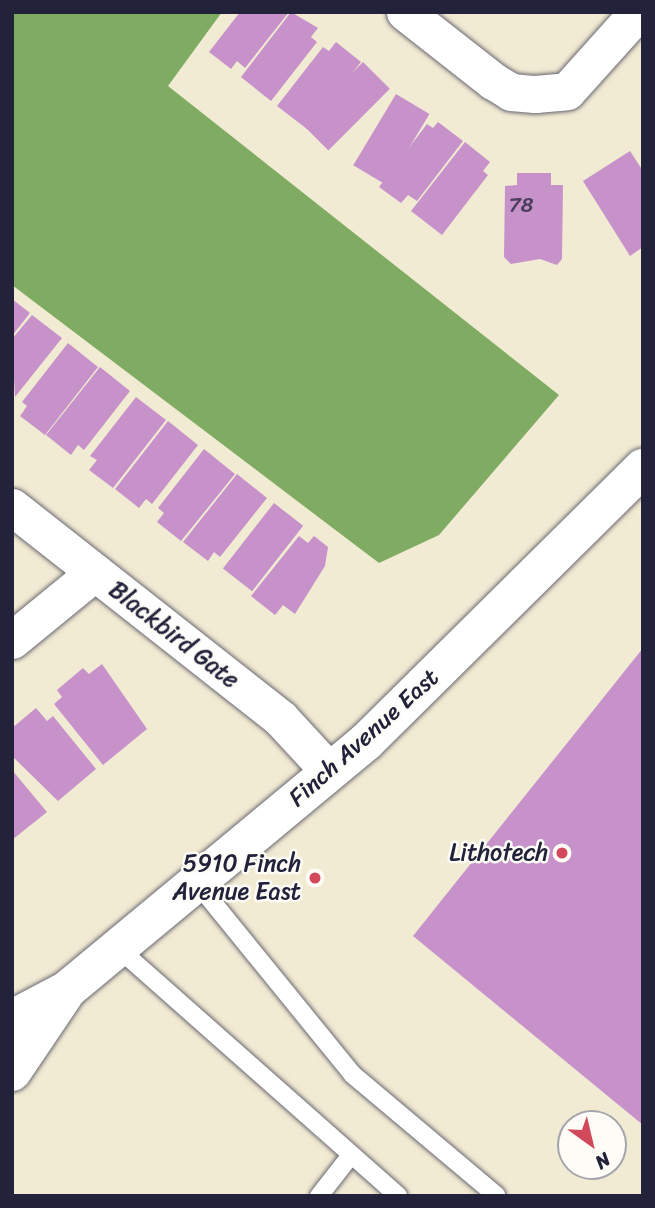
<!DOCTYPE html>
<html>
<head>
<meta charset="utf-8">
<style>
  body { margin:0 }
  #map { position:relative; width:655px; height:1208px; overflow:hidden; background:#f2ebd4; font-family:Sriracha,sans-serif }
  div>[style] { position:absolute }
  .forest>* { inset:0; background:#7fab63 }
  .building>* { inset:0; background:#c792ca; transform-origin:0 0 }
  .roads { filter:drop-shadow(0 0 2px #6b6871) drop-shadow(0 0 2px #6b6871) }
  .service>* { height:18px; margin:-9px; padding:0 9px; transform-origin:9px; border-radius:9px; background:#fff }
  .minor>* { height:37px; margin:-18.5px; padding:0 18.5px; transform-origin:18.5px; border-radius:18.5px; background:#fff }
  .secondary>* { height:38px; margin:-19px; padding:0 19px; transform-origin:19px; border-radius:19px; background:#fff }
  .dots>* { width:19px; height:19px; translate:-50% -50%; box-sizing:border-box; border:4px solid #fdfcf7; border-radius:50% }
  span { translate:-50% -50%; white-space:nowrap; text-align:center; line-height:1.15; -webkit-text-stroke:5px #fdfcf7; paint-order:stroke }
  .number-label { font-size:21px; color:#4b3e5f }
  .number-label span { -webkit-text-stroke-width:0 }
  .street-label { font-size:24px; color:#22223b }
  .poi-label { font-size:24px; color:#22223b }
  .right { translate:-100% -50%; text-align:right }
  .frame { position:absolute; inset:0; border:14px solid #22223b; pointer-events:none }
  .north { position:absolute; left:557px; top:1110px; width:70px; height:70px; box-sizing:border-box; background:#fdfcf7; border:2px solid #a5a5ac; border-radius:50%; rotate:146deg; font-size:19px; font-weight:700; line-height:28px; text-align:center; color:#22223b }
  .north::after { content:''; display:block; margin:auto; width:24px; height:32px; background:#d1495b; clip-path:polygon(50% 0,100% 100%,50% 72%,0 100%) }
</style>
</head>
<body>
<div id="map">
  <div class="forest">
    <div style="clip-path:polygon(12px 12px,222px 12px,168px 86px,559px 395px,439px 535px,379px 563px,12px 285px)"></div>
  </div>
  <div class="building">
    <div style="clip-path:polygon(240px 12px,289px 12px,245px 68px,237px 61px,231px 69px,209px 52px)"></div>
    <div style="clip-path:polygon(291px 12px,318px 28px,311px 37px,317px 42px,271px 101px,241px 77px)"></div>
    <div style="clip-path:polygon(336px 42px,361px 62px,307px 129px,277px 106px,323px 47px,329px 51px)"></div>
    <div style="left:363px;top:62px;width:38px;height:87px;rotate:45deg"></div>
    <div style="left:396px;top:94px;width:39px;height:83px;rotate:31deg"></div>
    <div style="clip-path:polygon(438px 122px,463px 141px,417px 201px,408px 195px,401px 203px,379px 187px,427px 124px,433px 128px)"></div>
    <div style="clip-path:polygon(465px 142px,490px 162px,483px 171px,488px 175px,442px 235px,411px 211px)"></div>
    <div style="clip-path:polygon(630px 151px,643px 171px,643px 247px,630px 256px,583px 181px)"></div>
    <div style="clip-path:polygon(517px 173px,551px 173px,551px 185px,563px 185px,562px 259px,557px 265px,540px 259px,511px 264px,504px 257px,505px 186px,517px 185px)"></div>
    <div style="clip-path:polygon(12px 299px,30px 313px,12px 336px)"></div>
    <div style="clip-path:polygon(32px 315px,62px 338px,15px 397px,12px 339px)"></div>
    <div style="clip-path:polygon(68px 343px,98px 367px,45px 435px,20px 416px,27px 406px,22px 402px)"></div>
    <div style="clip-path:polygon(100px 367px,130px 391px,84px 450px,78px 445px,71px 455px,46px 435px)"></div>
    <div style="clip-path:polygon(136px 397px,166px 420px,113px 488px,89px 470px,97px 460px,90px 456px)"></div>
    <div style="clip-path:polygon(168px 421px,198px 445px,152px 504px,146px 499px,139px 508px,115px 489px)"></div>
    <div style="clip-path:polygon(204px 449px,235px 474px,181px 541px,157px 522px,164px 513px,158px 508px)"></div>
    <div style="clip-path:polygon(237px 474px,267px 498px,220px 557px,214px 552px,208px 561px,183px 542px)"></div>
    <div style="left:274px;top:503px;width:37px;height:83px;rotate:38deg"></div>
    <div style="clip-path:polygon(299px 536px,308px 543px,314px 536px,328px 547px,325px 566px,295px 614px,283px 605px,275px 615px,251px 596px)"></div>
    <div style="clip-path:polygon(643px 648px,643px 1125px,413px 936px)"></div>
    <div style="clip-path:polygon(102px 664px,147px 729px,103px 765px,54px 704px,62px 697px,57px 690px,83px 668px,89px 674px)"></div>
    <div style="clip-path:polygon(36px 708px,47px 721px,53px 716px,96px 769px,58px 801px,12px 756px,12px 728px)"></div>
    <div style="clip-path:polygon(12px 770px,47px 812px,12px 840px)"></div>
  </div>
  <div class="roads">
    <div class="service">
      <div style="left:197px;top:883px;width:246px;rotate:50.9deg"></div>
      <div style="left:352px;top:1074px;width:189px;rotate:40.1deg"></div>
      <div style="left:118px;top:948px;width:374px;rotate:41.5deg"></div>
      <div style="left:319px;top:1196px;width:52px;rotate:-52deg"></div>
    </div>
    <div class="minor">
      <div style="left:405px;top:12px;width:112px;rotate:38.1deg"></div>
      <div style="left:493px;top:81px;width:21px;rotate:31deg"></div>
      <div style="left:511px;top:92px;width:24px;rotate:5deg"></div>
      <div style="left:535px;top:94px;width:32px;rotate:-5deg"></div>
      <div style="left:567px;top:91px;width:106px;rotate:-48.1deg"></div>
      <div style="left:12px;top:507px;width:342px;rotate:38.2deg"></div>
      <div style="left:281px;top:719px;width:69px;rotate:47.3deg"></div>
      <div style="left:12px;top:640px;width:107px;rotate:-39.3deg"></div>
    </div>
    <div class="secondary">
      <div style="left:12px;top:1019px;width:62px;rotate:-27.8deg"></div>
      <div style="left:67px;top:990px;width:388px;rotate:-39.7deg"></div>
      <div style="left:366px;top:742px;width:390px;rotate:-44.7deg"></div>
      <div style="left:12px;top:1072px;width:93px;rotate:-56deg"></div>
    </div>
  </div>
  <div class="dots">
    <div style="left:562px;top:853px;background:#d1495b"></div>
    <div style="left:315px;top:878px;background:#d1495b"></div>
  </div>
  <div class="number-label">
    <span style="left:521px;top:205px">78</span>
  </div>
  <div class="street-label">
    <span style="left:174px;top:635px;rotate:38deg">Blackbird Gate</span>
    <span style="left:364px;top:738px;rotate:-42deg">Finch Avenue East</span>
  </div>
  <div class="poi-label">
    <span class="right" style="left:548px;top:853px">Lithotech</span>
    <span class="right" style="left:301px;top:878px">5910 Finch<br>Avenue East</span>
  </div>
  <div class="frame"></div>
  <div class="north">N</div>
</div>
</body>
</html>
